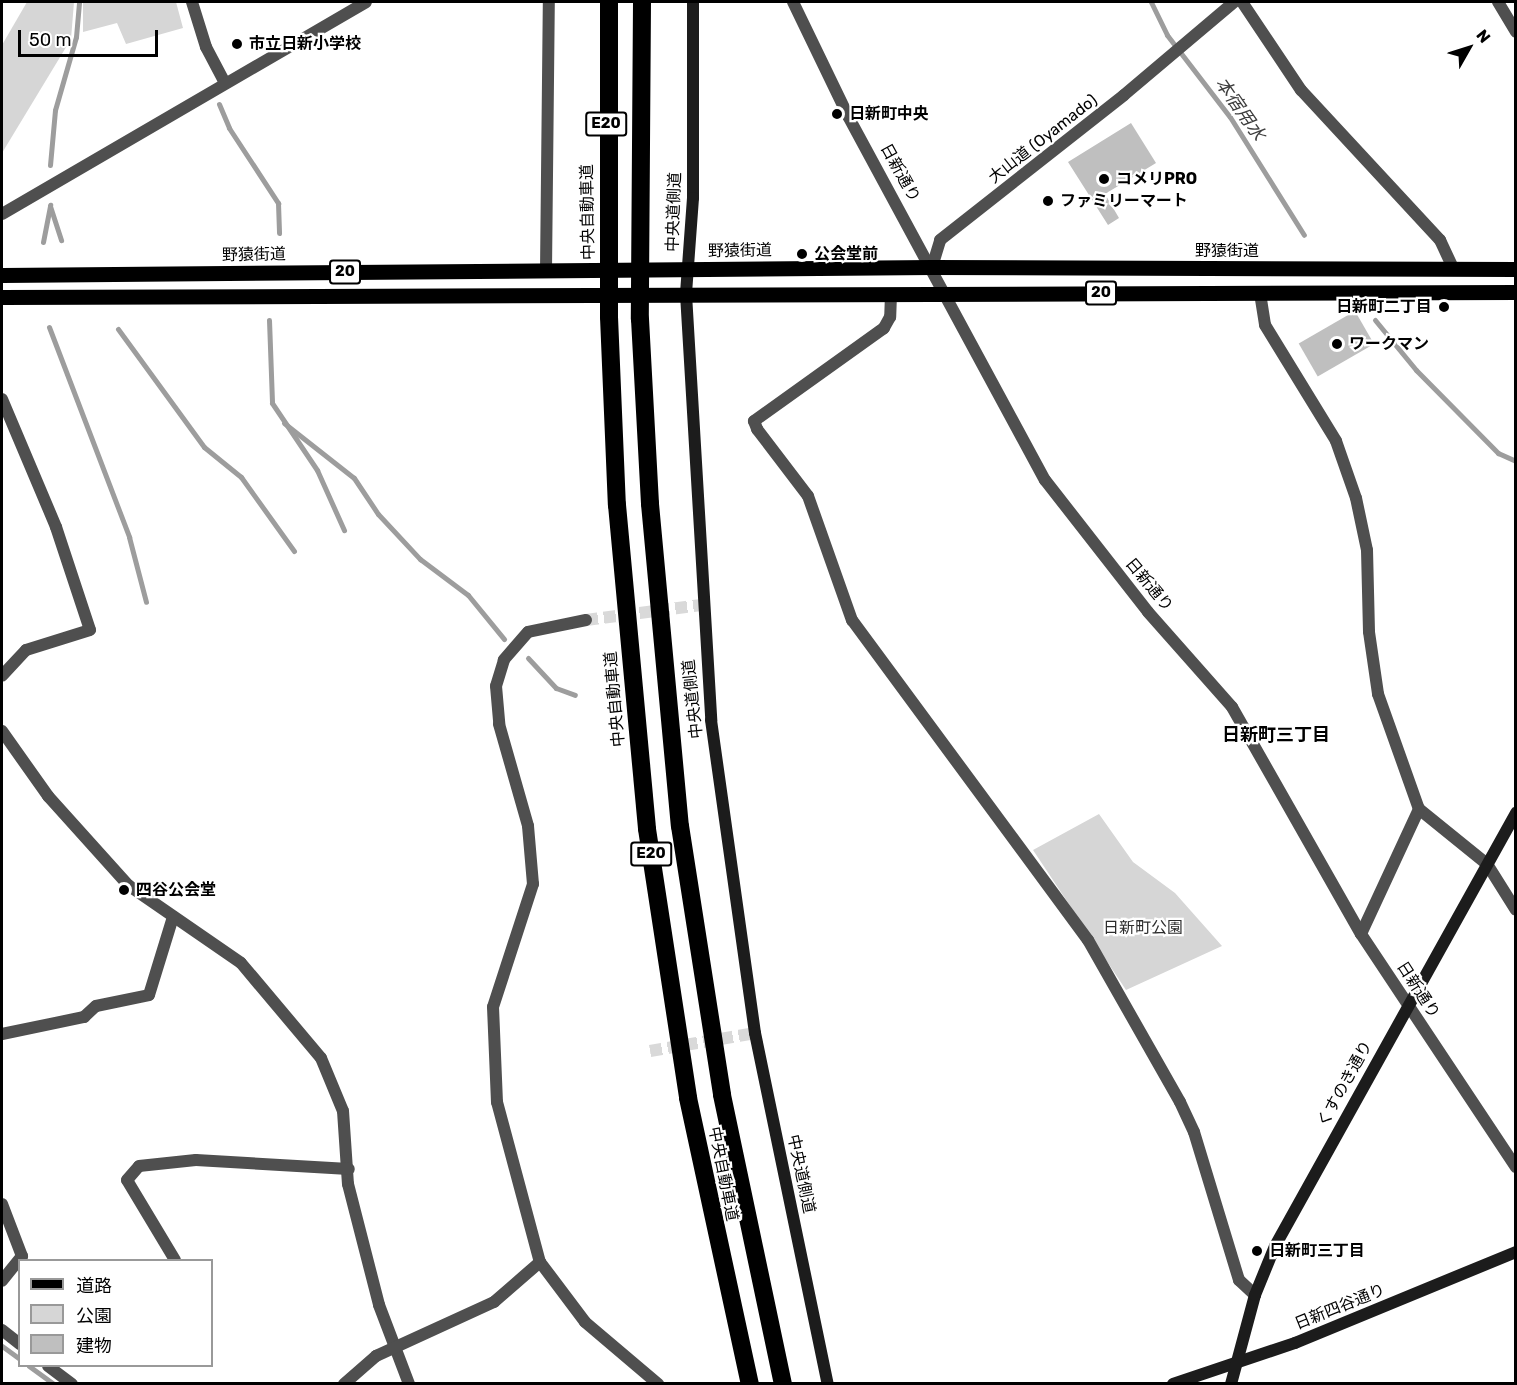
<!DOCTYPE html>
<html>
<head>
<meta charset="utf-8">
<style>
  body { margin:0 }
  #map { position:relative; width:1517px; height:1385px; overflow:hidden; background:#fff; font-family:Rubik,"Noto Sans JP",sans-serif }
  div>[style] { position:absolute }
  .green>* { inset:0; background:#d6d6d6 }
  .stream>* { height:5px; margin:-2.5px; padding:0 2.5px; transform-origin:2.5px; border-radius:2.5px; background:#9d9d9d }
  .building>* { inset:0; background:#bfbfbf; transform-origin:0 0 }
  .street-tunnel>* { height:12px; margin-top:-6px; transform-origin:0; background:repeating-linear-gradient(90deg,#d9d9d9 0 12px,transparent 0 18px) }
  .street>* { height:12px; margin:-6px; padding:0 6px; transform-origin:6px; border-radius:6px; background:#4f4f4f }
  .secondary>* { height:12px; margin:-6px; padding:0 6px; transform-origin:6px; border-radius:6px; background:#1c1c1c }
  .primary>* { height:15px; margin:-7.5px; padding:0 7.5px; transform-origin:7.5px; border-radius:7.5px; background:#000 }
  .highway>* { height:18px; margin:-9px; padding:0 9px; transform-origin:9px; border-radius:9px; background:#000 }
  .dots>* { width:16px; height:16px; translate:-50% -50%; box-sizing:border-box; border:3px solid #fff; border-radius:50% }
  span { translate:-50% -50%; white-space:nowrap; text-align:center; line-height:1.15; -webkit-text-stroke:4.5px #fff; paint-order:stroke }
  .shield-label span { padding:2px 4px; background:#fff; border:2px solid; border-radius:4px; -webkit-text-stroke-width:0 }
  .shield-label { font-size:15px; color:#000; font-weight:700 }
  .poi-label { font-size:16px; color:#000; font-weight:700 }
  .left { translate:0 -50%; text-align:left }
  .right { translate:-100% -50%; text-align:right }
  .street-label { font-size:16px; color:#000 }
  .park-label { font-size:16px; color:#2d2d2d }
  .water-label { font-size:18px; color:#3e3e3e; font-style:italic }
  .neighbourhood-label { font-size:18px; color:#000; font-weight:700 }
  .frame { position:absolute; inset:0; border:3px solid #000; pointer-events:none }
  .legend { position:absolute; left:18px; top:1259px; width:195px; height:108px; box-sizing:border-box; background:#fff; border:2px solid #999; margin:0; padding:8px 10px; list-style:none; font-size:18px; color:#000 }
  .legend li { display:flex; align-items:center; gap:12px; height:30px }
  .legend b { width:30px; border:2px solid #999 }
  .north { position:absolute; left:1439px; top:18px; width:60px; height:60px; -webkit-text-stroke:4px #fff; paint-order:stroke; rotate:51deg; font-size:16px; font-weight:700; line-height:24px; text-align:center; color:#000 }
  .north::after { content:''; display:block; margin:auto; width:21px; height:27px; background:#000; clip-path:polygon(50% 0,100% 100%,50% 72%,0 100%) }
  .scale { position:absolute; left:18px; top:30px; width:140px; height:27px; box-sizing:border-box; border:3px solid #000; border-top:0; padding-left:8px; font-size:18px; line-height:21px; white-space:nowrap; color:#000; -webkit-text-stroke:4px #fff; paint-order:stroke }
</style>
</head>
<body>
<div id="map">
  <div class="green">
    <div style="clip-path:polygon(27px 2px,74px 2px,71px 39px,2px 153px,2px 45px)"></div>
    <div style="clip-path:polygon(83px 2px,176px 2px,183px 28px,126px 44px,117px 23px,83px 32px)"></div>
    <div style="clip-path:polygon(1099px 814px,1133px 862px,1175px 893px,1222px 946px,1126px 990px,1033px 850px)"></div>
  </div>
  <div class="stream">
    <div style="left:1151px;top:2px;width:37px;rotate:64deg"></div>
    <div style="left:1167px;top:35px;width:103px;rotate:52.5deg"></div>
    <div style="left:1230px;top:117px;width:139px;rotate:57.9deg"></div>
    <div style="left:219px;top:104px;width:26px;rotate:67deg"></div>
    <div style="left:229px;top:128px;width:90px;rotate:56.8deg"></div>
    <div style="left:278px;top:203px;width:30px;rotate:88deg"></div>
    <div style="left:50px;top:165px;width:55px;rotate:-84.8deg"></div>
    <div style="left:55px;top:110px;width:76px;rotate:-74deg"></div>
    <div style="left:76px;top:37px;width:35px;rotate:-85deg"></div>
    <div style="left:50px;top:206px;width:36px;rotate:72deg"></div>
    <div style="left:43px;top:242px;width:38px;rotate:-79deg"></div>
    <div style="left:269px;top:320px;width:83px;rotate:87.9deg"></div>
    <div style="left:272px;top:403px;width:81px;rotate:56.1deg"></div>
    <div style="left:317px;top:470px;width:66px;rotate:65.8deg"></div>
    <div style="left:1375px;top:320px;width:65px;rotate:50.6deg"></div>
    <div style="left:1416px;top:370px;width:117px;rotate:45.3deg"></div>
    <div style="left:1498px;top:453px;width:20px;rotate:24deg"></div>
    <div style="left:49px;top:327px;width:225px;rotate:69.1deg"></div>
    <div style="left:129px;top:537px;width:67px;rotate:75.3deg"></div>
    <div style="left:118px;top:329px;width:146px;rotate:53.9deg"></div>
    <div style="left:204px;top:447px;width:48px;rotate:39deg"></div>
    <div style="left:241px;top:477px;width:91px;rotate:54.4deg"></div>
    <div style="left:284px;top:423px;width:89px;rotate:38.2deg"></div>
    <div style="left:354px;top:478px;width:43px;rotate:56.3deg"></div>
    <div style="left:378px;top:514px;width:62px;rotate:47deg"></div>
    <div style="left:420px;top:559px;width:60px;rotate:36.9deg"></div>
    <div style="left:468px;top:595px;width:57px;rotate:50.7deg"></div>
    <div style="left:528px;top:658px;width:41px;rotate:47deg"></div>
    <div style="left:556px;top:688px;width:20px;rotate:20deg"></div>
    <div style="left:2px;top:1346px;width:22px;rotate:36deg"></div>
    <div style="left:29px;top:1366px;width:31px;rotate:36deg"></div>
  </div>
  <div class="building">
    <div style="clip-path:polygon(1131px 123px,1156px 163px,1105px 194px,1119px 218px,1108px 225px,1068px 162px)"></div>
    <div style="left:1355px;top:311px;width:38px;height:65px;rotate:60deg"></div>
  </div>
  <div class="street-tunnel">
    <div style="left:586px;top:620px;width:116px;rotate:-7.4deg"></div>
    <div style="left:650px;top:1051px;width:107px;rotate:-9.7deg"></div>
  </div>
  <div class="street">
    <div style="left:192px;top:2px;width:47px;rotate:72.7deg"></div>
    <div style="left:206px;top:47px;width:41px;rotate:62.2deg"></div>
    <div style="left:793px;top:2px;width:127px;rotate:64.2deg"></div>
    <div style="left:848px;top:116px;width:414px;rotate:61.6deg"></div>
    <div style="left:1045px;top:480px;width:167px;rotate:52deg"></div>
    <div style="left:1148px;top:612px;width:127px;rotate:48.5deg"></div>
    <div style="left:1232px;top:707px;width:261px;rotate:60.4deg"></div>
    <div style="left:1361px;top:934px;width:280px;rotate:56.4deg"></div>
    <div style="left:1242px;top:2px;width:106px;rotate:56.2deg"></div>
    <div style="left:1301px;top:90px;width:205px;rotate:47.2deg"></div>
    <div style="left:1440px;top:240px;width:31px;rotate:65deg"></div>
    <div style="left:1498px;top:2px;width:35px;rotate:59deg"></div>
    <div style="left:2px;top:214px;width:421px;rotate:-30.2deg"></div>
    <div style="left:932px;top:267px;width:28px;rotate:-73deg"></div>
    <div style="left:940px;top:240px;width:234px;rotate:-38.2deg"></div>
    <div style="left:1124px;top:95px;width:144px;rotate:-40.2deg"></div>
    <div style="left:546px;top:271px;width:269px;rotate:-89.4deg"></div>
    <div style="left:1260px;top:293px;width:32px;rotate:81deg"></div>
    <div style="left:1265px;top:325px;width:136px;rotate:58.5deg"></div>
    <div style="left:1336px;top:441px;width:60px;rotate:70.7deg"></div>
    <div style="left:1356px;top:498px;width:53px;rotate:78.1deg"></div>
    <div style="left:1367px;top:550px;width:82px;rotate:88.6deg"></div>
    <div style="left:1369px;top:632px;width:63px;rotate:81.7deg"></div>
    <div style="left:1378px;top:694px;width:122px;rotate:70.4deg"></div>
    <div style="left:1419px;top:809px;width:87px;rotate:39deg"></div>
    <div style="left:1487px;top:864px;width:54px;rotate:57.8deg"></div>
    <div style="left:891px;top:294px;width:23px;rotate:92deg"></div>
    <div style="left:890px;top:317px;width:13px;rotate:119deg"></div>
    <div style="left:884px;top:328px;width:160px;rotate:144.4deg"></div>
    <div style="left:754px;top:421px;width:9px;rotate:69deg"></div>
    <div style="left:757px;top:429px;width:84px;rotate:52.7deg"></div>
    <div style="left:808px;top:496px;width:132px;rotate:70.5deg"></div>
    <div style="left:852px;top:620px;width:398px;rotate:53.6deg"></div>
    <div style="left:1088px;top:940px;width:186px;rotate:60.4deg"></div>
    <div style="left:1180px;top:1102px;width:33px;rotate:65deg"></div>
    <div style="left:1194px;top:1132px;width:155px;rotate:73.1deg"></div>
    <div style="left:1239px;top:1280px;width:22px;rotate:43deg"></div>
    <div style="left:2px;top:399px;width:139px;rotate:67.1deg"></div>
    <div style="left:56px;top:527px;width:108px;rotate:71.7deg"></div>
    <div style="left:90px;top:630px;width:67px;rotate:162.6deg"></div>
    <div style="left:26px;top:650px;width:35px;rotate:133deg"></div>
    <div style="left:586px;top:620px;width:59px;rotate:168.3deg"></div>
    <div style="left:528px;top:632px;width:37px;rotate:131deg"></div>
    <div style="left:504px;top:660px;width:27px;rotate:107deg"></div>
    <div style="left:496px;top:686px;width:38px;rotate:85deg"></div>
    <div style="left:499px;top:724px;width:106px;rotate:74.1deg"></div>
    <div style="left:528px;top:826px;width:58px;rotate:85.1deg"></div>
    <div style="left:533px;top:884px;width:129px;rotate:108deg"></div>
    <div style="left:493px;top:1007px;width:95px;rotate:87.6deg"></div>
    <div style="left:497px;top:1102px;width:166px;rotate:75deg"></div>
    <div style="left:540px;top:1262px;width:75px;rotate:53.1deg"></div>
    <div style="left:585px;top:1322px;width:96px;rotate:40.3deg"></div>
    <div style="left:2px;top:731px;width:80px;rotate:54.7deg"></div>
    <div style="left:48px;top:796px;width:120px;rotate:48deg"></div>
    <div style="left:128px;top:885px;width:137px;rotate:34.6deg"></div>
    <div style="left:241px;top:963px;width:124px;rotate:49.9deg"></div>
    <div style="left:321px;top:1058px;width:57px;rotate:67.5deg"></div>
    <div style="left:343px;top:1111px;width:73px;rotate:86.1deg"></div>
    <div style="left:348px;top:1184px;width:125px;rotate:75.6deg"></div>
    <div style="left:379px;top:1305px;width:85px;rotate:69.2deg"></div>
    <div style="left:1361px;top:934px;width:138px;rotate:-65.1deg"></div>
    <div style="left:2px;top:1034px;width:84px;rotate:-11.7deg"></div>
    <div style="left:84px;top:1017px;width:16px;rotate:-43deg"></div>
    <div style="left:96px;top:1006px;width:54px;rotate:-11.7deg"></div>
    <div style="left:149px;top:995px;width:82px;rotate:-72.9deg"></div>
    <div style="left:2px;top:1204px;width:56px;rotate:69deg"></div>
    <div style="left:22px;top:1256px;width:32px;rotate:129deg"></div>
    <div style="left:175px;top:1260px;width:93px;rotate:-121deg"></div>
    <div style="left:127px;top:1180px;width:18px;rotate:-49deg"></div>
    <div style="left:139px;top:1166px;width:57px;rotate:-6deg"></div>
    <div style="left:196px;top:1160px;width:153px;rotate:3.4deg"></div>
    <div style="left:2px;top:1330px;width:23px;rotate:38deg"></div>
    <div style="left:48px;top:1366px;width:30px;rotate:37deg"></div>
    <div style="left:344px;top:1384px;width:43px;rotate:-41.2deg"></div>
    <div style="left:376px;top:1356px;width:130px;rotate:-24.6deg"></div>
    <div style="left:494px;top:1302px;width:61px;rotate:-41deg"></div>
  </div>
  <div class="secondary">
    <div style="left:693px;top:2px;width:196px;rotate:90deg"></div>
    <div style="left:693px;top:198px;width:96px;rotate:94.2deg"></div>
    <div style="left:686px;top:294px;width:427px;rotate:86.6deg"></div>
    <div style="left:711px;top:720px;width:316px;rotate:82deg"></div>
    <div style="left:755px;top:1033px;width:359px;rotate:78.3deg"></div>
    <div style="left:1173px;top:1384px;width:129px;rotate:-18.6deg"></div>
    <div style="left:1295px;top:1343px;width:239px;rotate:-22.4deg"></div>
    <div style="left:1231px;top:1384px;width:92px;rotate:-74.9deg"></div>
    <div style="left:1255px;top:1295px;width:53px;rotate:-67.8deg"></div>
    <div style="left:1275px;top:1246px;width:496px;rotate:-60.9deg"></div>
  </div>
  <div class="primary">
    <div style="left:2px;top:275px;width:930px;rotate:-0.49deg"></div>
    <div style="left:932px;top:267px;width:584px;rotate:0.2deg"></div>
    <div style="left:2px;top:297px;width:1514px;rotate:-0.19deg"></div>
  </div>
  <div class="highway">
    <div style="left:609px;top:2px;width:315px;rotate:90deg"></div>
    <div style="left:609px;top:317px;width:188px;rotate:87.6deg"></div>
    <div style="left:617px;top:505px;width:325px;rotate:84.7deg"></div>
    <div style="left:647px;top:829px;width:272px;rotate:81.3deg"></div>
    <div style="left:688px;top:1098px;width:293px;rotate:77.8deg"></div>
    <div style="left:642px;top:2px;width:317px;rotate:90.4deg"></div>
    <div style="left:640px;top:319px;width:185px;rotate:86.9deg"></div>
    <div style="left:650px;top:504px;width:323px;rotate:84.7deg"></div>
    <div style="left:680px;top:826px;width:272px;rotate:81.1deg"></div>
    <div style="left:722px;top:1095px;width:295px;rotate:78.1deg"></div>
  </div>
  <div class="dots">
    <div style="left:237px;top:44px;background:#000"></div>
    <div style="left:837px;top:114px;background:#000"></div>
    <div style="left:1104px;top:179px;background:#000"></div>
    <div style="left:1048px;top:201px;background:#000"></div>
    <div style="left:802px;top:254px;background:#000"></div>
    <div style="left:1444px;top:307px;background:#000"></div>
    <div style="left:1337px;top:344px;background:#000"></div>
    <div style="left:124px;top:890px;background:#000"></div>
    <div style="left:1257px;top:1251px;background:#000"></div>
  </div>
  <div class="shield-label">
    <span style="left:606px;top:124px">E20</span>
    <span style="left:345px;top:272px">20</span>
    <span style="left:1101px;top:293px">20</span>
    <span style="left:651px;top:854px">E20</span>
  </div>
  <div class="poi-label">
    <span class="left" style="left:249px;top:44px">市立日新小学校</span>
    <span class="left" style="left:849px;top:114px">日新町中央</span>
    <span class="left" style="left:1116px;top:179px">コメリPRO</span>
    <span class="left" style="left:1060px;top:201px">ファミリーマート</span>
    <span class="left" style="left:814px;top:254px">公会堂前</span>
    <span class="right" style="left:1432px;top:307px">日新町二丁目</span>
    <span class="left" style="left:1349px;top:344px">ワークマン</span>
    <span class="left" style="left:136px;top:890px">四谷公会堂</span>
    <span class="left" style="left:1269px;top:1251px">日新町三丁目</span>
  </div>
  <div class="street-label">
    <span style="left:1043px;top:139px;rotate:-38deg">大山道 (Oyamado)</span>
    <span style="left:900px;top:173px;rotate:61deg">日新通り</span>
    <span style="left:588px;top:212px;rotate:-91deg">中央自動車道</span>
    <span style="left:674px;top:212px;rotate:-88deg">中央道側道</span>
    <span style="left:740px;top:251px;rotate:-1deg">野猿街道</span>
    <span style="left:1227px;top:251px">野猿街道</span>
    <span style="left:254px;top:255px;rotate:-1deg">野猿街道</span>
    <span style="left:1149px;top:585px;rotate:50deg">日新通り</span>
    <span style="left:615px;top:699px;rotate:-95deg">中央自動車道</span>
    <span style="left:693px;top:699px;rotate:-96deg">中央道側道</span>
    <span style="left:1418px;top:990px;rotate:57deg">日新通り</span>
    <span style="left:1345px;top:1084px;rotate:-61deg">くすのき通り</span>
    <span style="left:723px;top:1174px;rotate:79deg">中央自動車道</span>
    <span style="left:801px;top:1174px;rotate:78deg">中央道側道</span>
    <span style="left:1340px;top:1307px;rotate:-22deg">日新四谷通り</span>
  </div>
  <div class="park-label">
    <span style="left:1143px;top:928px">日新町公園</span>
  </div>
  <div class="water-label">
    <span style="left:1240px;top:109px;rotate:55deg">本宿用水</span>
  </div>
  <div class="neighbourhood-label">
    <span style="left:1276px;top:735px">日新町三丁目</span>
  </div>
  <div class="frame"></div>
  <ul class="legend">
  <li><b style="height:8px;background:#000"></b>道路</li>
  <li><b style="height:16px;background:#d6d6d6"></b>公園</li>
  <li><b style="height:16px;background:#bfbfbf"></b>建物</li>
  </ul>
  <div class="north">N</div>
  <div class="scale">50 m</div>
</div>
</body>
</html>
